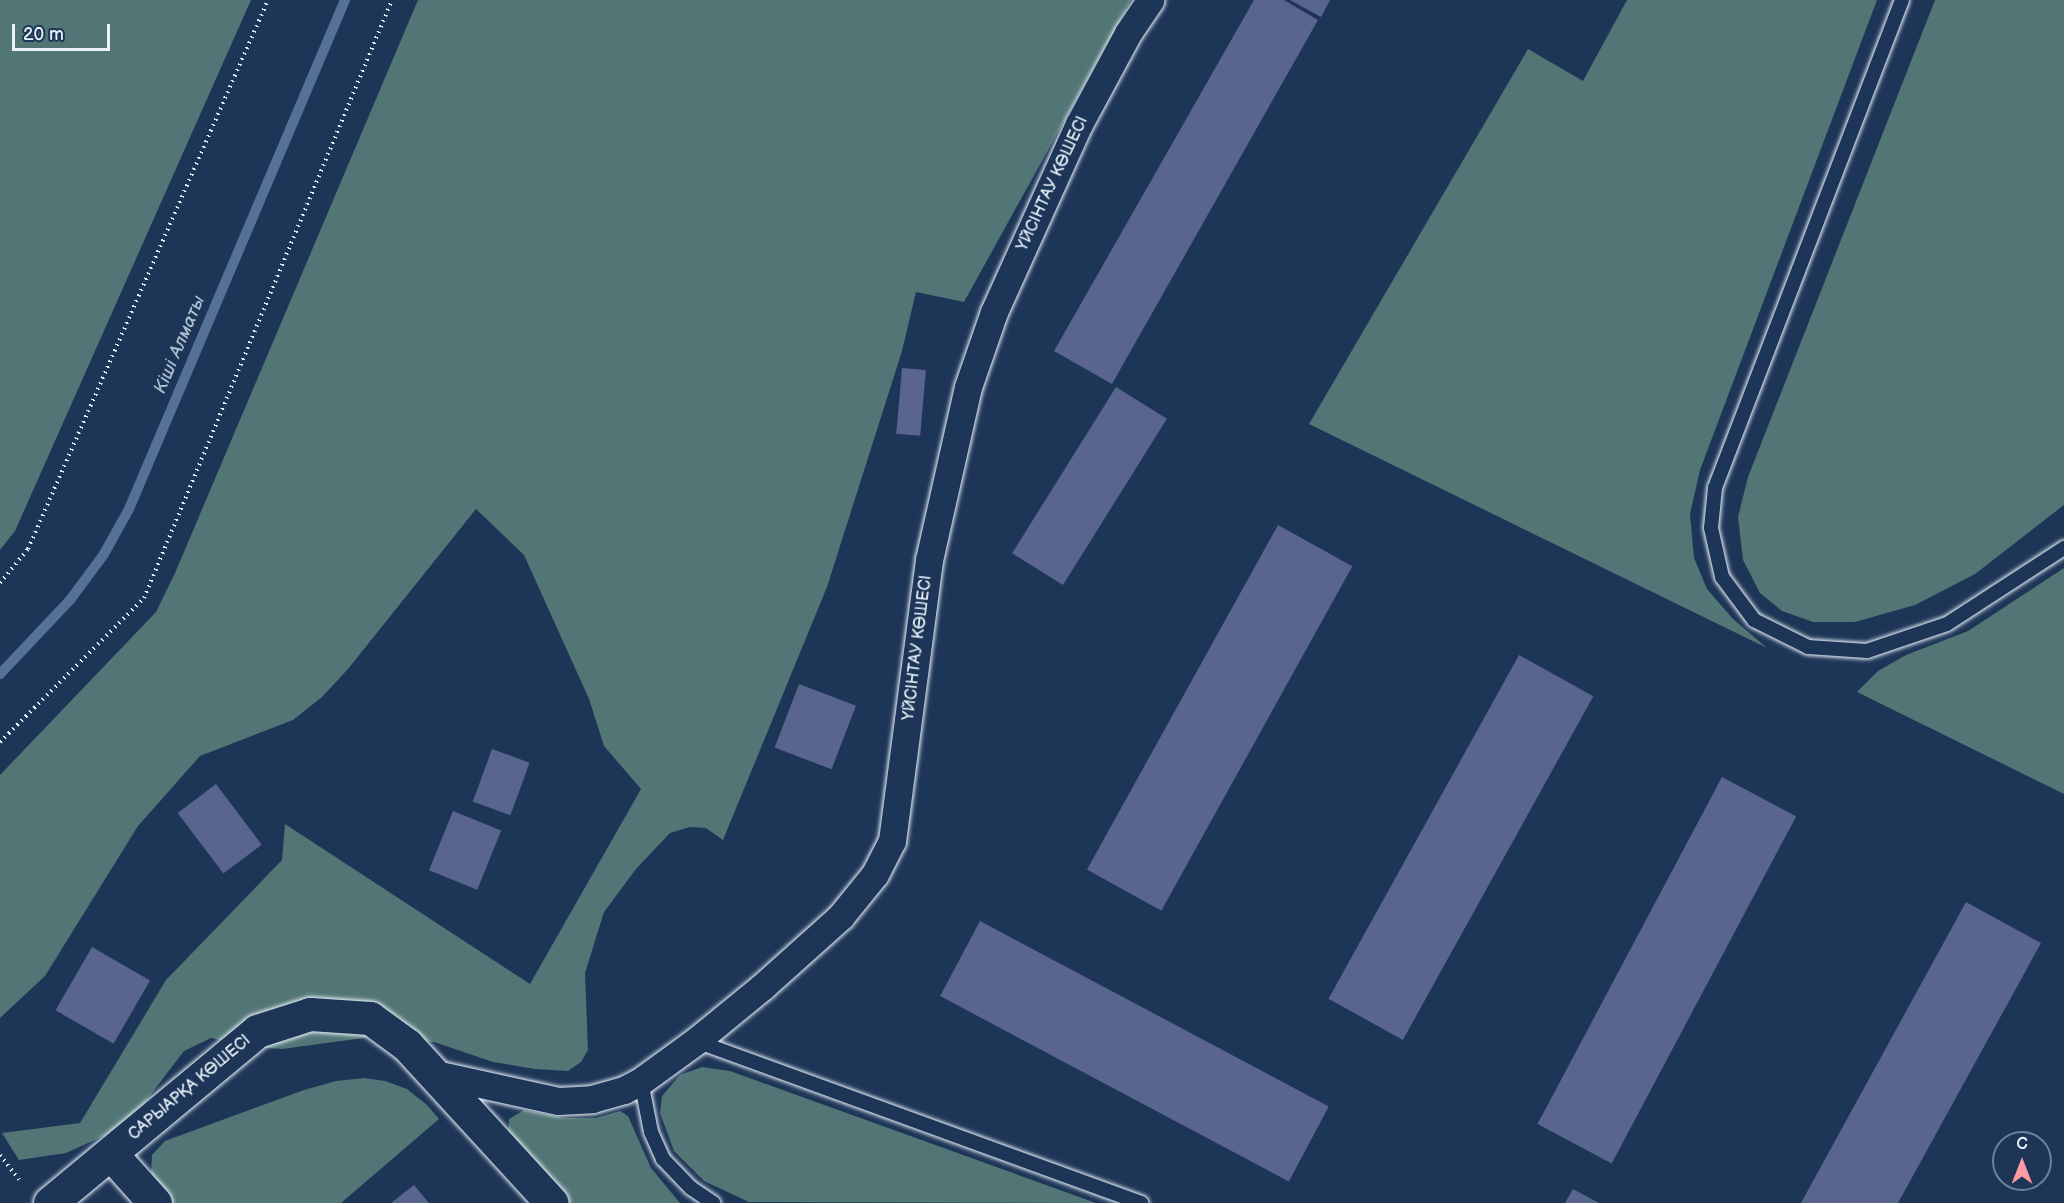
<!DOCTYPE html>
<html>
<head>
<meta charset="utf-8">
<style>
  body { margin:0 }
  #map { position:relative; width:2064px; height:1203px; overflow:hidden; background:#1d3557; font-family:"Balsamiq Sans",sans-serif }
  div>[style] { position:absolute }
  .green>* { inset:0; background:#527575 }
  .stream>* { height:10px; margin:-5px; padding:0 5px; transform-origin:5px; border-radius:5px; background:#557296 }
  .building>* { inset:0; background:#59658d; transform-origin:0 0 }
  .path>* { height:4px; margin-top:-2px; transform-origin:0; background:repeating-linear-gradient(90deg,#e8f1f8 0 1.5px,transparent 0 6px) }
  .roads { filter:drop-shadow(0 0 2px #e8f1f8) drop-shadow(0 0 2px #e8f1f8) }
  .lane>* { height:14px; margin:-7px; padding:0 7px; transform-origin:7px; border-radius:7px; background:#1d3557 }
  .street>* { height:27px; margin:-13.5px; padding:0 13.5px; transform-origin:13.5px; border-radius:13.5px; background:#1d3557 }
  .secondary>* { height:33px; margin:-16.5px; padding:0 16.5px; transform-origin:16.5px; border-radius:16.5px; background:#1d3557 }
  span { translate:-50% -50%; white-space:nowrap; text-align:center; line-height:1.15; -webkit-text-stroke:6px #1d3557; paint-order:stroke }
  .street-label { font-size:16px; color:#e8f1f8 }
  .water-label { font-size:18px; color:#adbed1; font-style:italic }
  .north { position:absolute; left:1992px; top:1131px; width:60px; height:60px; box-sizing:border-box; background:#1d3557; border:2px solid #6e8097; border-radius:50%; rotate:0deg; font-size:16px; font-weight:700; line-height:24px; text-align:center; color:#e8f1f8 }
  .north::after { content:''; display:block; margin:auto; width:21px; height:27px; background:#ff9aa2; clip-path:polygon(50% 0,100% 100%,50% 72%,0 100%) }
  .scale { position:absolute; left:12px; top:24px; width:98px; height:27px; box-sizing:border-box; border:3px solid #e8f1f8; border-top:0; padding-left:8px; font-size:18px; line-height:21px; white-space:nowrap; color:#e8f1f8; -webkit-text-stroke:4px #1d3557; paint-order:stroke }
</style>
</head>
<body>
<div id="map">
  <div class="green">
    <div style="clip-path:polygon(0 0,251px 0,15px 531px,0 550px)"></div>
    <div style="clip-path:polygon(418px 0,1131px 0,964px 302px,916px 292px,902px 351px,827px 587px,723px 840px,706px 828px,690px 827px,670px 833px,636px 869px,604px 912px,585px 973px,588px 1050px,581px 1062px,568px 1071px,535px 1069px,493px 1062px,434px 1042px,371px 1037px,282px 1049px,246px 1046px,211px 1038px,184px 1051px,139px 1110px,108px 1134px,66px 1153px,19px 1160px,2px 1133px,80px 1123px,166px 980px,282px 860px,285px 824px,530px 984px,641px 789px,604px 746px,589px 699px,524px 555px,476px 509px,348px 669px,322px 697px,293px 720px,200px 756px,138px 826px,45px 976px,0 1018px,0 775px,156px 612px,175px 573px)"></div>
    <div style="clip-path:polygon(1627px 0,1877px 0,1700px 470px,1690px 514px,1694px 558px,1707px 589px,1733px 619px,1767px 648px,1309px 424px,1528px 49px,1583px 81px)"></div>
    <div style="clip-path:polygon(1935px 0,2064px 0,2064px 505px,1975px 574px,1915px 605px,1855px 622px,1813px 622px,1782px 611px,1760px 593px,1743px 560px,1738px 517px,1748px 477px)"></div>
    <div style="clip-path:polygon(2064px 568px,2064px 794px,1857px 692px,1878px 671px,1906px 655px,1968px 631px)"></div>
    <div style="clip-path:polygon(702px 1067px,730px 1071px,1096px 1203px,749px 1202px,704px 1181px,674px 1151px,660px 1113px,662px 1096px,680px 1075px)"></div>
    <div style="clip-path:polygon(364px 1078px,385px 1081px,407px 1089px,427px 1105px,439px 1119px,341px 1203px,171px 1203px,151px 1176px,152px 1155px,165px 1141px,304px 1090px,336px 1081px)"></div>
    <div style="clip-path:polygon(524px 1110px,564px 1118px,596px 1118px,620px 1111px,628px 1116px,651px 1168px,680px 1203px,564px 1203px,508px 1137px,509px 1119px)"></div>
  </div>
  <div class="stream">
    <div style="left:0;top:674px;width:102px;rotate:-46.6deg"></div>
    <div style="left:70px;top:600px;width:57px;rotate:-53.5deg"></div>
    <div style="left:104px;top:554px;width:51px;rotate:-60.9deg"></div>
    <div style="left:129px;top:509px;width:553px;rotate:-67.01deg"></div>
  </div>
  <div class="building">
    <div style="clip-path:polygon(1254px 0,1284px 0,1318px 20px,1112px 384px,1054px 351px)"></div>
    <div style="clip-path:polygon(1290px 0,1330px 0,1321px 17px)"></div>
    <div style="left:902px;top:368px;width:24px;height:66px;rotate:5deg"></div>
    <div style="left:1116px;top:387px;width:60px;height:196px;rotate:32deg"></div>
    <div style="left:1278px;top:525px;width:85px;height:394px;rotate:29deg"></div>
    <div style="left:1519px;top:655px;width:85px;height:393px;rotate:29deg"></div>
    <div style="left:799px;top:684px;width:61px;height:68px;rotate:21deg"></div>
    <div style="left:492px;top:749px;width:40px;height:56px;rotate:20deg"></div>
    <div style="left:1722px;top:777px;width:84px;height:393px;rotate:28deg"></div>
    <div style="left:216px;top:784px;width:76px;height:48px;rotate:53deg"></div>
    <div style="left:453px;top:811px;width:52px;height:64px;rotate:22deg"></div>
    <div style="clip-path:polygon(1966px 902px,2041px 943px,1898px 1203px,1801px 1203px)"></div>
    <div style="left:980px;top:921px;width:395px;height:85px;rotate:28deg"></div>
    <div style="left:92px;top:947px;width:67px;height:73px;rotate:30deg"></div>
    <div style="clip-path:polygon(414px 1185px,429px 1203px,391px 1203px)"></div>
    <div style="clip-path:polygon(1573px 1189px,1599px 1203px,1565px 1203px)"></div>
  </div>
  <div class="path">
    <div style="left:0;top:583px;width:44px;rotate:-50.5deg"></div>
    <div style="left:28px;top:549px;width:599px;rotate:-66.39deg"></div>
    <div style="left:0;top:742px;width:204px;rotate:-45deg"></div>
    <div style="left:144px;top:598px;width:647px;rotate:-67.48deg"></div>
    <div style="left:0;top:1155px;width:31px;rotate:52deg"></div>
  </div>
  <div class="roads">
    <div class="lane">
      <div style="left:1902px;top:0;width:523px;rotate:110.97deg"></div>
      <div style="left:1715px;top:488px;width:40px;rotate:95.7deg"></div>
      <div style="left:1711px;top:528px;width:50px;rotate:77.3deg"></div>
      <div style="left:1722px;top:577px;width:54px;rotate:53.3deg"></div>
      <div style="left:1754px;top:620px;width:60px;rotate:26.6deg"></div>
      <div style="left:1808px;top:647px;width:59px;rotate:3.9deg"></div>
      <div style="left:1867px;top:651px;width:84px;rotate:-18.6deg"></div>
      <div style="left:1947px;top:624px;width:140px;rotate:-33deg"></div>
      <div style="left:696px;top:1041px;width:474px;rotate:20deg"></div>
      <div style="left:641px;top:1081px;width:52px;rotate:78.9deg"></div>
      <div style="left:651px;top:1132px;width:30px;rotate:66deg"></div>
      <div style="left:663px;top:1159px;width:40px;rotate:46deg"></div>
      <div style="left:691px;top:1188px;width:27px;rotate:34deg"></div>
    </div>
    <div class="street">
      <div style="left:435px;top:1074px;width:126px;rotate:12.4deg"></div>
      <div style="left:558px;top:1101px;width:34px;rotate:-3deg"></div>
      <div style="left:592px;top:1099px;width:33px;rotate:-16deg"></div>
      <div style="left:624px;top:1090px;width:19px;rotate:-28deg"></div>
      <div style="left:641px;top:1081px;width:68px;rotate:-36deg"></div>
      <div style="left:696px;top:1041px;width:85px;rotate:-39.3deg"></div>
      <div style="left:762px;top:987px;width:106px;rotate:-41.9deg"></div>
      <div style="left:841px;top:916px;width:54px;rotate:-51deg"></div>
      <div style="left:875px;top:874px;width:37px;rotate:-63deg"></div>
      <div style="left:892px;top:841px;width:283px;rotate:-82.5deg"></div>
      <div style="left:929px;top:560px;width:177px;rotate:-77.3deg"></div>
      <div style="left:968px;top:387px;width:79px;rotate:-70.9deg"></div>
      <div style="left:994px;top:312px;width:206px;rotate:-65.7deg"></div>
      <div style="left:1079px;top:124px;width:103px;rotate:-61.7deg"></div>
      <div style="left:1128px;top:33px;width:40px;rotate:-56deg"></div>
    </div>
    <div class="secondary">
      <div style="left:111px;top:1154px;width:66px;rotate:48.1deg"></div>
      <div style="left:50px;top:1203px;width:269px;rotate:-39.7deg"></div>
      <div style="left:257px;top:1031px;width:56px;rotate:-17.8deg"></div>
      <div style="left:310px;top:1014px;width:60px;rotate:3.8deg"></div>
      <div style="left:370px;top:1018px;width:46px;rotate:36.1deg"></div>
      <div style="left:407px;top:1045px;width:214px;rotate:47.5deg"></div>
    </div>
  </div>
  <div class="street-label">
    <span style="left:1053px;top:184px;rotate:-65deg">ҮЙСІНТАУ КӨШЕСІ</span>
    <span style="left:918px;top:648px;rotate:-83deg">ҮЙСІНТАУ КӨШЕСІ</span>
    <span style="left:190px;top:1088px;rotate:-40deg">САРЫАРҚА КӨШЕСІ</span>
  </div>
  <div class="water-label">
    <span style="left:180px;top:345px;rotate:-67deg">Кіші Алматы</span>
  </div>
  <div class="north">С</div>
  <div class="scale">20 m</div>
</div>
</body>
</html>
